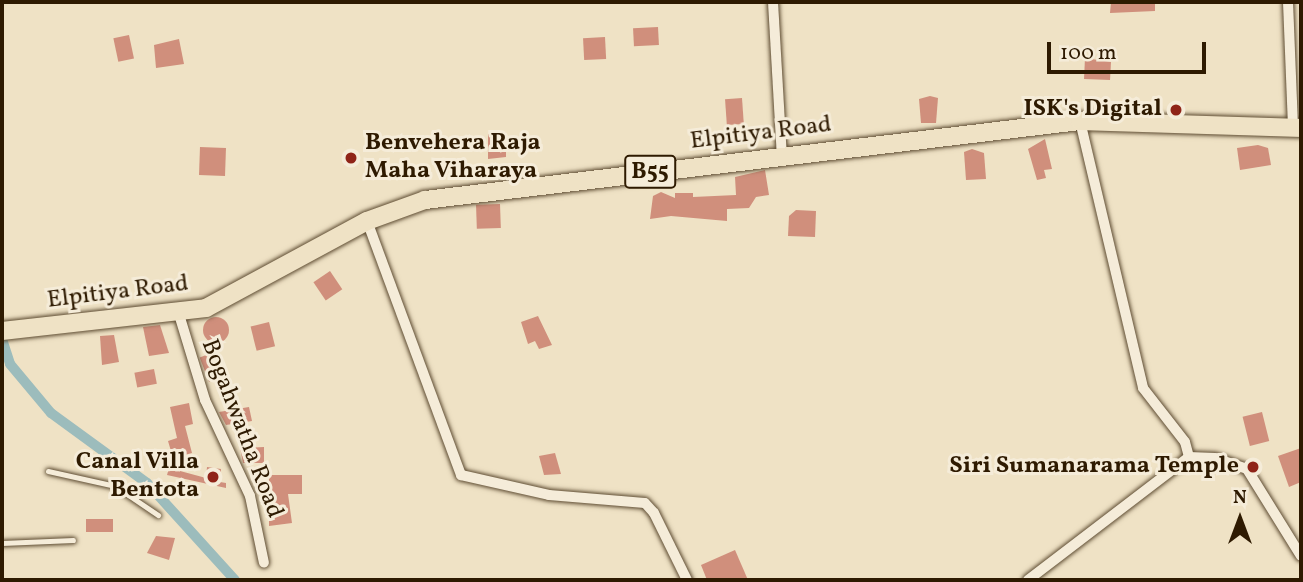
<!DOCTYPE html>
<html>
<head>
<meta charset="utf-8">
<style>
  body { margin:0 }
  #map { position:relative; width:1303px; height:582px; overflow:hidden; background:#efe2c5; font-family:Vollkorn,serif }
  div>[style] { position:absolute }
  .canal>* { height:10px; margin:-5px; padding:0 5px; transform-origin:5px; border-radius:5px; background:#9cbcbc }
  .building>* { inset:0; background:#d08f7c; transform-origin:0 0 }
  .round { border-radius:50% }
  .roads { filter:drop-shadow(0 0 2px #5e4c32) drop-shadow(0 0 2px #5e4c32) }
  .lane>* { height:5px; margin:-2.5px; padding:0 2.5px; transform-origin:2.5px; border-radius:2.5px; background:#f5ecd9 }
  .street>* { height:10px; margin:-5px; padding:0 5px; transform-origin:5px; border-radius:5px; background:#f5ecd9 }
  .primary>* { height:18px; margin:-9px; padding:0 9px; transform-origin:9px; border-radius:9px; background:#efe2c5 }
  .dots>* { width:19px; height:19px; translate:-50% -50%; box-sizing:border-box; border:4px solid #f5ecd9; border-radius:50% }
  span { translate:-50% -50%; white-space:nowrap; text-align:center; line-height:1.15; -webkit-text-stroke:6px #f5ecd9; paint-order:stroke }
  .shield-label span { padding:2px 5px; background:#f5ecd9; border:2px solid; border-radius:5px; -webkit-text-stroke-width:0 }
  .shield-label { font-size:23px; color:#2e1a01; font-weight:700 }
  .poi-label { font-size:24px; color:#2e1a01; font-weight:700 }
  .right { translate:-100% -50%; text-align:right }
  .left { translate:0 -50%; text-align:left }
  .street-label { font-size:24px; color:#2e1a01 }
  .frame { position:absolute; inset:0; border:4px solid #2e1a01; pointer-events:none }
  .north { position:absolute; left:1205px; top:484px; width:70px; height:70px; -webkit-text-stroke:5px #f5ecd9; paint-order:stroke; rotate:0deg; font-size:19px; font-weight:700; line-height:28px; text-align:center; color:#2e1a01 }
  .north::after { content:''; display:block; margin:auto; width:24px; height:32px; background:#2e1a01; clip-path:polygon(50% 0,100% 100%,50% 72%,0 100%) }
  .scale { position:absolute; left:1047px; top:42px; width:159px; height:32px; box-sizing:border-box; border:4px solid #2e1a01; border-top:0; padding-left:9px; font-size:21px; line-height:24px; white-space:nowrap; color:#2e1a01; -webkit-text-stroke:5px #f5ecd9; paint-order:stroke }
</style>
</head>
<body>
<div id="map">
  <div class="canal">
    <div style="left:2px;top:339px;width:26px;rotate:72deg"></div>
    <div style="left:10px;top:364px;width:64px;rotate:50.1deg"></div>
    <div style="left:51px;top:413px;width:119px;rotate:36.1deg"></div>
    <div style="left:147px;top:483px;width:131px;rotate:47.8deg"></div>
  </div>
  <div class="building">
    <div style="clip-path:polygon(1111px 2px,1155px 2px,1155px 11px,1110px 13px)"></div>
    <div style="left:658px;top:27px;width:18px;height:25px;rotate:87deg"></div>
    <div style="left:129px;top:35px;width:24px;height:16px;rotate:78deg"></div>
    <div style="left:605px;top:37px;width:22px;height:22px;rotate:87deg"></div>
    <div style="clip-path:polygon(179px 39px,184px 64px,156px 68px,154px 45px)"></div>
    <div style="clip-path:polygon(1085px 58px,1111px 62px,1110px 80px,1084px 79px)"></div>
    <div style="clip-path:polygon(930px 96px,938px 98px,936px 123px,921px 123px,919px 99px)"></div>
    <div style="left:742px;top:98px;width:26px;height:17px;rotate:86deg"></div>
    <div style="clip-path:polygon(506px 132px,506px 157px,488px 159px,488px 134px)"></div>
    <div style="clip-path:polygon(1045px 139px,1052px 169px,1044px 170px,1046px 178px,1037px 180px,1028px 149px)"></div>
    <div style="clip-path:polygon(1258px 145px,1268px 148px,1271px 165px,1240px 170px,1237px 148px)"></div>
    <div style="left:200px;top:147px;width:26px;height:28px;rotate:2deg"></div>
    <div style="clip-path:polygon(972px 149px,984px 153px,986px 179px,966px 180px,964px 152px)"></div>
    <div style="clip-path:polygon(765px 170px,769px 195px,756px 197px,749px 208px,727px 209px,727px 221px,671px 216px,650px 219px,653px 196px,661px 192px,675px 198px,675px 193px,693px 193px,693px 197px,736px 195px,735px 177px)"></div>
    <div style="left:500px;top:204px;width:24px;height:24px;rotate:88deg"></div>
    <div style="clip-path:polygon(796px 210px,816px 211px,815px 237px,788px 236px,789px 216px)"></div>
    <div style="left:330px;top:271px;width:22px;height:20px;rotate:56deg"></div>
    <div style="clip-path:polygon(538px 316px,552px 345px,539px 349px,535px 341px,528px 344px,521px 322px)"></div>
    <div class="round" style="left:203px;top:317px;width:26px;height:26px"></div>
    <div style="left:269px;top:322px;width:25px;height:19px;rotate:76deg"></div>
    <div style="clip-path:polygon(160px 325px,169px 353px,149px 356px,143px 327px)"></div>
    <div style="clip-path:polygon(114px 335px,119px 362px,102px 365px,100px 336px)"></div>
    <div style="left:209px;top:354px;width:26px;height:10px;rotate:69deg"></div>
    <div style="left:154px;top:369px;width:15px;height:20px;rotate:79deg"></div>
    <div style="clip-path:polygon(189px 403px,193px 424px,185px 426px,192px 453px,173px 458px,168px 441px,177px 438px,170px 407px)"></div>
    <div style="clip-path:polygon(249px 407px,252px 421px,226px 425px,219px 412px)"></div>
    <div style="left:1262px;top:412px;width:30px;height:20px;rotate:76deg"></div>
    <div style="clip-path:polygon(264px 447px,264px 463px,243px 463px,240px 448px)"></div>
    <div style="clip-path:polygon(1301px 448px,1301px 482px,1289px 487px,1278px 456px)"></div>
    <div style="clip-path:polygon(555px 453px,561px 474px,544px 475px,539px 456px)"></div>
    <div style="clip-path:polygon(207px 467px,221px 469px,220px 482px,226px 483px,226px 488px,167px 475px,169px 468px,206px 478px)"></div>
    <div style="clip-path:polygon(269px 475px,302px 475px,302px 494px,288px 494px,292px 523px,269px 526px)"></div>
    <div style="left:113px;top:519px;width:13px;height:27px;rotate:90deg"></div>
    <div style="clip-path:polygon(156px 536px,175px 538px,169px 560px,147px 553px)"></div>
    <div style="clip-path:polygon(735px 550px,748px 580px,707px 580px,701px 565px)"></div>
  </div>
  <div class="roads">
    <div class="lane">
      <div style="left:48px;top:471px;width:69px;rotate:12.6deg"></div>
      <div style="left:115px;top:486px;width:52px;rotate:34deg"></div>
      <div style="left:2px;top:543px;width:71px;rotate:-2.4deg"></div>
    </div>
    <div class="street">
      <div style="left:773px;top:2px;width:155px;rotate:86.7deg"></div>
      <div style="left:1288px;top:2px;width:126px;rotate:87.7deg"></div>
      <div style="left:1080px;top:121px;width:274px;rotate:76.7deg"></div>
      <div style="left:1143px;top:388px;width:68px;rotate:52.1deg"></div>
      <div style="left:1185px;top:442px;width:16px;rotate:75deg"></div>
      <div style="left:1189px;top:457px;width:26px;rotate:2deg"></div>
      <div style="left:1215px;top:458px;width:34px;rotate:19deg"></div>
      <div style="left:1247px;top:469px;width:102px;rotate:58.2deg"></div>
      <div style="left:367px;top:221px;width:271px;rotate:69.7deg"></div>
      <div style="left:461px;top:475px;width:90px;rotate:12.8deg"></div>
      <div style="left:549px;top:495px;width:96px;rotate:4.8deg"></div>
      <div style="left:645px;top:503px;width:13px;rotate:48deg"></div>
      <div style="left:654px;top:513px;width:75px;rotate:63.8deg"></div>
      <div style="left:178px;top:311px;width:93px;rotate:73.1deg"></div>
      <div style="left:205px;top:400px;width:106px;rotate:64.9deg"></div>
      <div style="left:250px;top:496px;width:68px;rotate:78.2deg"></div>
      <div style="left:1028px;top:580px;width:203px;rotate:-37.4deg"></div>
    </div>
    <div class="primary">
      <div style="left:2px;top:331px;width:205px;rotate:-6.4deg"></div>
      <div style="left:206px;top:308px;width:183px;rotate:-28.4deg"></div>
      <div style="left:367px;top:221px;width:62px;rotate:-19.9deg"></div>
      <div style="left:425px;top:200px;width:660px;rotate:-6.88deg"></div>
      <div style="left:1080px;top:121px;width:221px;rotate:1.8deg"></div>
    </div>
  </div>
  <div class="dots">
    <div style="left:1176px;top:110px;background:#8f2418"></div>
    <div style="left:351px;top:158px;background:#8f2418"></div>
    <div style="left:1253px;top:467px;background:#8f2418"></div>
    <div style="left:213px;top:477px;background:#8f2418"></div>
  </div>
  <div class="shield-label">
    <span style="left:650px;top:172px">B55</span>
  </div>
  <div class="poi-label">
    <span class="right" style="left:1162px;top:110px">ISK's Digital</span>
    <span class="left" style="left:365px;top:158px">Benvehera Raja<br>Maha Viharaya</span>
    <span class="right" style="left:199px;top:477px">Canal Villa<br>Bentota</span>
    <span class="right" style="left:1239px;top:467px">Siri Sumanarama Temple</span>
  </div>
  <div class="street-label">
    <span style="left:761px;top:134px;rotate:-7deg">Elpitiya Road</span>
    <span style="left:118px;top:293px;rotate:-7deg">Elpitiya Road</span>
    <span style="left:241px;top:429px;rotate:69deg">Bogahwatha Road</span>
  </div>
  <div class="frame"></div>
  <div class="north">N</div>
  <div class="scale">100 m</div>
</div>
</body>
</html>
